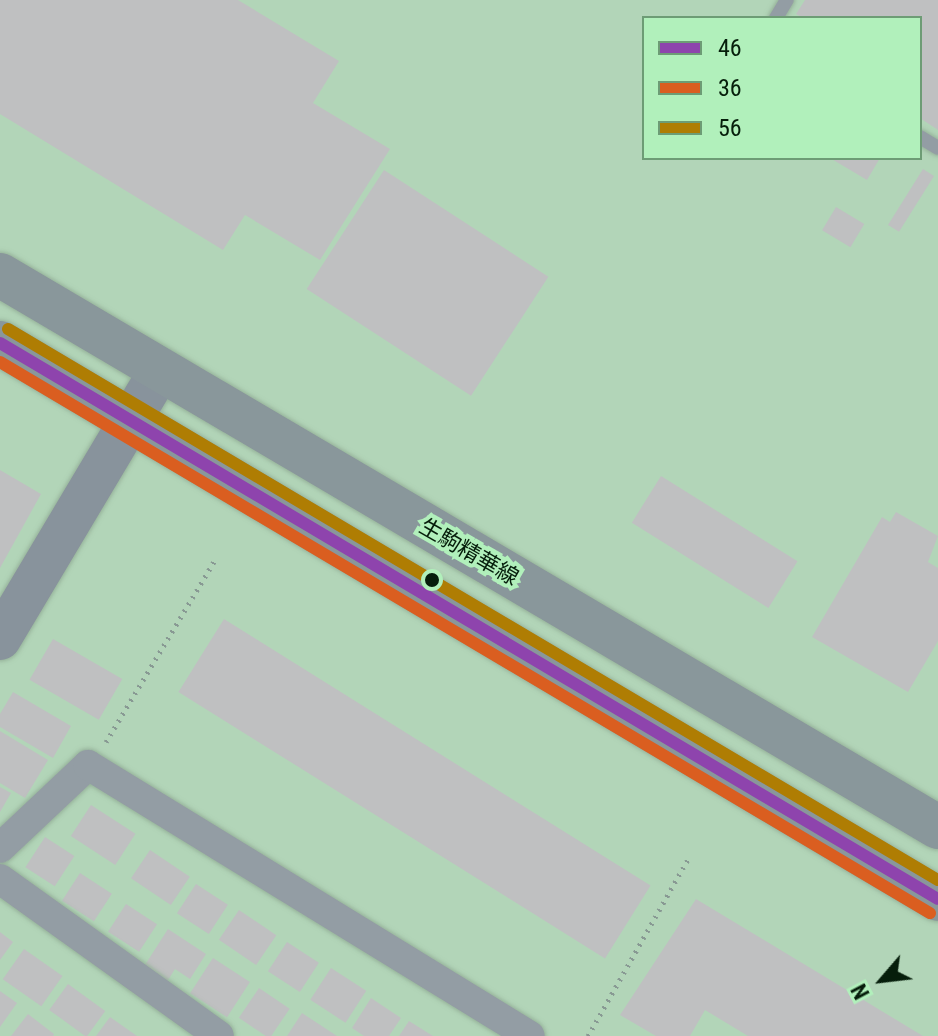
<!DOCTYPE html>
<html>
<head>
<meta charset="utf-8">
<style>
  body { margin:0 }
  #map { position:relative; width:938px; height:1036px; overflow:hidden; background:#b2d5b8; font-family:"Roboto Condensed","Noto Sans JP",sans-serif }
  div>[style] { position:absolute }
  .building>* { inset:0; background:#bfc0c1; transform-origin:0 0 }
  .path>* { height:5px; margin-top:-2.5px; transform-origin:0; background:repeating-linear-gradient(90deg,#889993 0 2px,transparent 0 8px) }
  .roads { filter:drop-shadow(0 0 2px #96b29a) drop-shadow(0 0 2px #96b29a) }
  .lane>* { height:14px; margin:-7px; padding:0 7px; transform-origin:7px; border-radius:7px; background:#939da4 }
  .street>* { height:30px; margin:-15px; padding:0 15px; transform-origin:15px; border-radius:15px; background:#939da4 }
  .secondary>* { height:42px; margin:-21px; padding:0 21px; transform-origin:21px; border-radius:21px; background:#88939c }
  .primary>* { height:44px; margin:-22px; padding:0 22px; transform-origin:22px; border-radius:22px; background:#89979b }
  .bus-1>* { height:12px; margin:-6px; padding:0 6px; transform-origin:6px; border-radius:6px; background:#8e44ad }
  .bus-2>* { height:12px; margin:-6px; padding:0 6px; transform-origin:6px; border-radius:6px; background:#da5e20 }
  .bus-3>* { height:12px; margin:-6px; padding:0 6px; transform-origin:6px; border-radius:6px; background:#af7d03 }
  .dots>* { width:22px; height:22px; translate:-50% -50%; box-sizing:border-box; border:4px solid #b1f0bb; border-radius:50% }
  span { translate:-50% -50%; white-space:nowrap; text-align:center; line-height:1.15; -webkit-text-stroke:8px #b1f0bb; paint-order:stroke }
  .street-label { font-size:22px; color:#061e0b }
  .legend { position:absolute; left:642px; top:16px; width:280px; height:144px; box-sizing:border-box; background:#b1f0bb; border:2px solid #6d9c75; margin:0; padding:10px 14px; list-style:none; font-size:24px; color:#061e0b }
  .legend li { display:flex; align-items:center; gap:16px; height:40px }
  .legend b { width:40px; border:2px solid #6d9c75 }
  .north { position:absolute; left:842px; top:940px; width:80px; height:80px; -webkit-text-stroke:6px #b1f0bb; paint-order:stroke; rotate:242deg; font-size:22px; font-weight:700; line-height:32px; text-align:center; color:#061e0b }
  .north::after { content:''; display:block; margin:auto; width:28px; height:36px; background:#061e0b; clip-path:polygon(50% 0,100% 100%,50% 72%,0 100%) }
</style>
</head>
<body>
<div id="map">
  <div class="building">
    <div style="clip-path:polygon(0 0,238px 0,339px 61px,313px 103px,390px 149px,320px 260px,245px 215px,223px 250px,0 114px)"></div>
    <div style="clip-path:polygon(805px 0,938px 0,938px 130px,920px 118px,920px 18px,803px 18px,796px 14px)"></div>
    <div style="clip-path:polygon(830px 158px,880px 158px,867px 180px)"></div>
    <div style="left:923px;top:169px;width:13px;height:66px;rotate:32deg"></div>
    <div style="left:384px;top:170px;width:196px;height:142px;rotate:33deg"></div>
    <div style="left:836px;top:207px;width:33px;height:27px;rotate:31deg"></div>
    <div style="clip-path:polygon(0 470px,41px 494px,0 568px)"></div>
    <div style="left:661px;top:476px;width:161px;height:55px;rotate:32deg"></div>
    <div style="clip-path:polygon(896px 512px,938px 536px,928px 562px,938px 568px,938px 641px,908px 692px,812px 637px,882px 517px,890px 522px)"></div>
    <div style="left:224px;top:619px;width:503px;height:86px;rotate:32deg"></div>
    <div style="left:53px;top:639px;width:80px;height:47px;rotate:30deg"></div>
    <div style="clip-path:polygon(13px 692px,71px 726px,53px 758px,0 727px,0 714px)"></div>
    <div style="clip-path:polygon(0 731px,48px 760px,25px 798px,0 783px)"></div>
    <div style="clip-path:polygon(0 787px,11px 793px,0 812px)"></div>
    <div style="left:91px;top:805px;width:53px;height:37px;rotate:33deg"></div>
    <div style="left:45px;top:837px;width:35px;height:36px;rotate:33deg"></div>
    <div style="left:150px;top:850px;width:48px;height:34px;rotate:34deg"></div>
    <div style="left:80px;top:873px;width:38px;height:33px;rotate:33deg"></div>
    <div style="left:196px;top:884px;width:38px;height:35px;rotate:33deg"></div>
    <div style="clip-path:polygon(696px 899px,923px 1036px,748px 1036px,705px 1010px,690px 1036px,656px 1036px,620px 1015px)"></div>
    <div style="left:126px;top:904px;width:37px;height:33px;rotate:33deg"></div>
    <div style="left:239px;top:910px;width:45px;height:36px;rotate:34deg"></div>
    <div style="clip-path:polygon(168px 929px,206px 954px,190px 979px,175px 969px,166px 983px,143px 968px)"></div>
    <div style="clip-path:polygon(0 932px,13px 942px,0 960px)"></div>
    <div style="left:287px;top:942px;width:38px;height:35px;rotate:33deg"></div>
    <div style="left:24px;top:949px;width:47px;height:37px;rotate:35deg"></div>
    <div style="left:213px;top:958px;width:44px;height:42px;rotate:33deg"></div>
    <div style="left:331px;top:968px;width:42px;height:38px;rotate:33deg"></div>
    <div style="left:68px;top:984px;width:46px;height:32px;rotate:36deg"></div>
    <div style="left:259px;top:988px;width:37px;height:36px;rotate:34deg"></div>
    <div style="clip-path:polygon(0 991px,17px 1003px,0 1027px)"></div>
    <div style="clip-path:polygon(371px 998px,401px 1018px,389px 1036px,364px 1036px,352px 1028px)"></div>
    <div style="clip-path:polygon(302px 1013px,337px 1036px,287px 1036px)"></div>
    <div style="clip-path:polygon(28px 1014px,54px 1034px,53px 1036px,11px 1036px)"></div>
    <div style="clip-path:polygon(110px 1017px,137px 1036px,96px 1036px)"></div>
    <div style="clip-path:polygon(409px 1021px,433px 1036px,399px 1036px)"></div>
  </div>
  <div class="path">
    <div style="left:106px;top:742px;width:214px;rotate:-59.1deg"></div>
    <div style="left:588px;top:1036px;width:203px;rotate:-60.5deg"></div>
  </div>
  <div class="roads">
    <div class="lane">
      <div style="left:776px;top:18px;width:21px;rotate:-59deg"></div>
      <div style="left:920px;top:137px;width:21px;rotate:31deg"></div>
    </div>
    <div class="street">
      <div style="left:0;top:848px;width:121px;rotate:-43.3deg"></div>
      <div style="left:88px;top:765px;width:518px;rotate:31.51deg"></div>
      <div style="left:0;top:879px;width:269px;rotate:35.6deg"></div>
    </div>
    <div class="secondary">
      <div style="left:0;top:639px;width:312px;rotate:-59.2deg"></div>
    </div>
    <div class="primary">
      <div style="left:0;top:275px;width:1088px;rotate:30.48deg"></div>
      <div style="left:0;top:343px;width:1090px;rotate:30.66deg"></div>
    </div>
  </div>
  <div class="bus-1">
    <div style="left:0;top:343px;width:1090px;rotate:30.66deg"></div>
  </div>
  <div class="bus-2">
    <div style="left:0;top:362px;width:1081px;rotate:30.65deg"></div>
  </div>
  <div class="bus-3">
    <div style="left:8px;top:329px;width:1081px;rotate:30.65deg"></div>
  </div>
  <div class="dots">
    <div style="left:432px;top:580px;background:#061e0b"></div>
  </div>
  <div class="street-label">
    <span style="left:469px;top:552px;rotate:30deg">生駒精華線</span>
  </div>
  <ul class="legend">
  <li><b style="height:10px;background:#8e44ad"></b>46</li>
  <li><b style="height:10px;background:#da5e20"></b>36</li>
  <li><b style="height:10px;background:#af7d03"></b>56</li>
  </ul>
  <div class="north">N</div>
</div>
</body>
</html>
